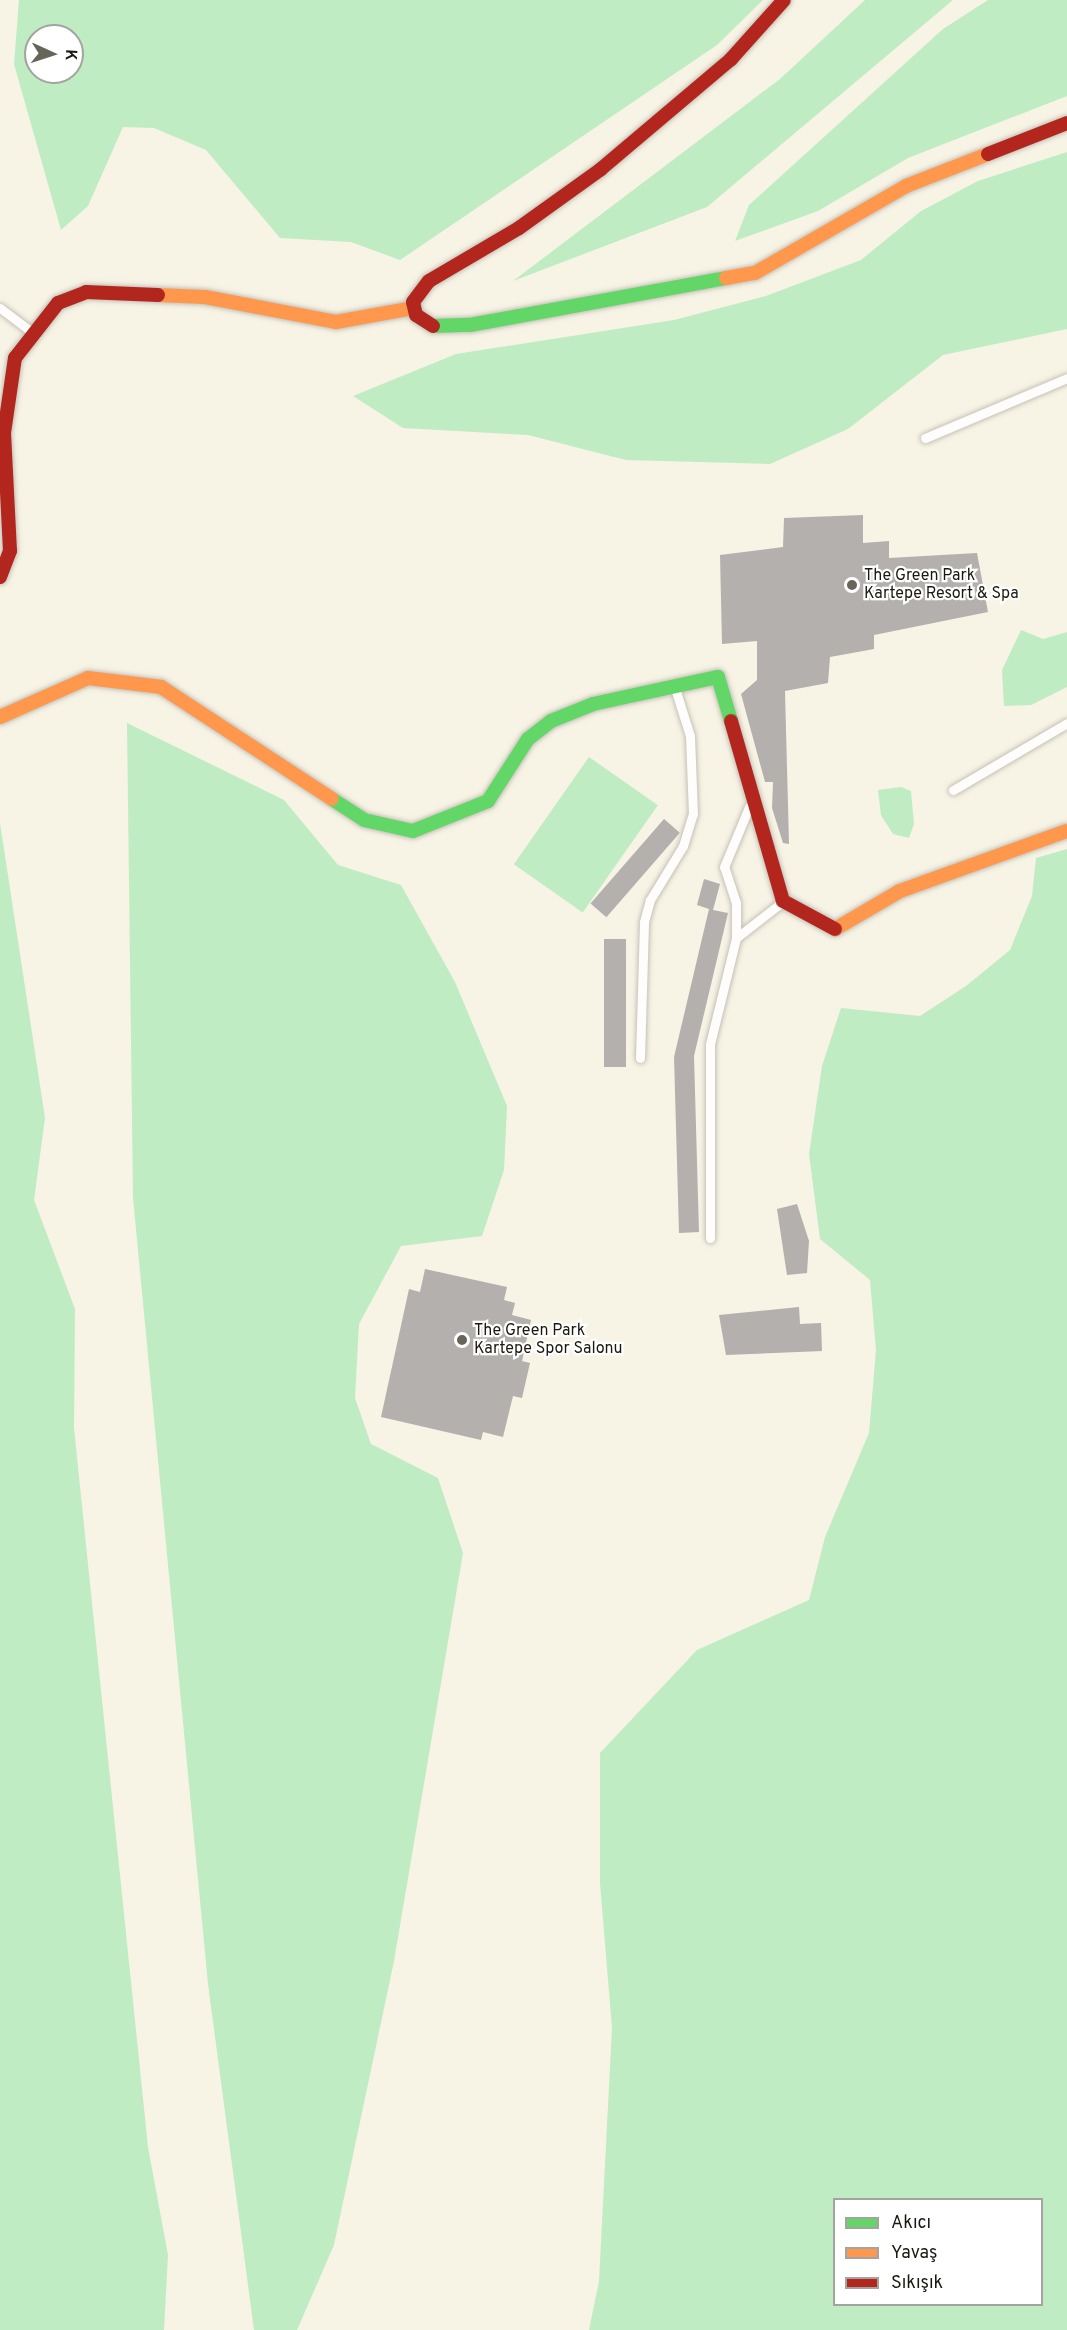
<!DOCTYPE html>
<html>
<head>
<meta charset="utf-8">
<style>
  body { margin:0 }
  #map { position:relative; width:1067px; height:2330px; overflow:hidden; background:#f7f3e5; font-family:Overpass,sans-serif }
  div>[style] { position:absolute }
  .green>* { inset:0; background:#bfecc3; transform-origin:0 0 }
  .building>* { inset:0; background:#b3b0ae; transform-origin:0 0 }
  .roads { filter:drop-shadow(0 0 2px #c4c2b7) drop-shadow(0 0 2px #c4c2b7) }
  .lane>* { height:9px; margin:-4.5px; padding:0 4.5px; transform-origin:4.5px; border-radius:4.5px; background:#fefdfb }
  .fast>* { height:14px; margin:-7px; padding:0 7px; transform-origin:7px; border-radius:7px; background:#63d668 }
  .slow>* { height:14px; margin:-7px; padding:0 7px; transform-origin:7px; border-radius:7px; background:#ff974d }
  .jam>* { height:14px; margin:-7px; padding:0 7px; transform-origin:7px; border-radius:7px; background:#b3261e }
  .dots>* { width:16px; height:16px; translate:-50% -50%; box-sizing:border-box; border:3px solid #fff; border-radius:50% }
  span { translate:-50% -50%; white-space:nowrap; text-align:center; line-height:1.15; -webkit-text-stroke:4.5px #fff; paint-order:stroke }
  .poi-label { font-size:16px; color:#1a180f }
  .left { translate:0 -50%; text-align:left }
  .legend { position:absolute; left:833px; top:2198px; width:210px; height:108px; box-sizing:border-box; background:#fff; border:2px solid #a3a39f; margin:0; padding:8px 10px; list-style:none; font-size:18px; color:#1a180f }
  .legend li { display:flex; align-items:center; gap:12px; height:30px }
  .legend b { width:30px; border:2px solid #a3a39f }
  .north { position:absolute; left:24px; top:24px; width:60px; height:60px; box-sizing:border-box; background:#fff; border:2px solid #a3a39f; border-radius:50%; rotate:93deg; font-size:16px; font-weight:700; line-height:24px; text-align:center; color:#1a180f }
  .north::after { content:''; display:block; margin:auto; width:21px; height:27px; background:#67655a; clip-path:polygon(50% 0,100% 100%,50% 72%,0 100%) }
</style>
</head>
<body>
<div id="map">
  <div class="green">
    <div style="clip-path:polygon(evenodd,19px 0,763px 0,717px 45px,400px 260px,351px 242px,280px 238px,206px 150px,154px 128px,123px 127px,88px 206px,61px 230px,14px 64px,19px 0,36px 36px,72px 36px,72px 72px,36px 72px,36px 36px)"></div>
    <div style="clip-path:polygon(865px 0,953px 0,707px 207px,513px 281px,780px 79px)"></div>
    <div style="clip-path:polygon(988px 0,1067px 0,1067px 96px,908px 158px,818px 211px,735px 241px,749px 205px,943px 29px)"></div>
    <div style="clip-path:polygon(1067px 152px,1067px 329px,943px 355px,848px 429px,770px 464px,626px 460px,528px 435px,403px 428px,353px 396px,456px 354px,674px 320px,766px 296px,861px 260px,921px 211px,978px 181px)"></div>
    <div style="clip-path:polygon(1021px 630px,1043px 639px,1067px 632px,1067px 687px,1031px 705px,1004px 706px,1002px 670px)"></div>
    <div style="clip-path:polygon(127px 723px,284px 800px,338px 865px,401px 885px,455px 982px,507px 1106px,504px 1170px,482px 1236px,401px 1246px,359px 1324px,355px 1398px,371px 1444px,438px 1478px,463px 1553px,394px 1961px,334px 2245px,297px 2330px,254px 2330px,208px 1984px,133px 1198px)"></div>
    <div style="left:589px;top:757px;width:84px;height:131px;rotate:35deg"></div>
    <div style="clip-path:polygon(901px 787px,911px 791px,914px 824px,909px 838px,893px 834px,881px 815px,878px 790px)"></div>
    <div style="clip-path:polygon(0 823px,45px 1118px,34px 1200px,75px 1309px,74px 1428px,148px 2147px,168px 2255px,164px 2330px,0 2330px)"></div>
    <div style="clip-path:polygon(evenodd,1067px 849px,1067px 2330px,589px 2330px,599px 2281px,612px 2028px,600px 1883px,600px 1753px,697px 1650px,809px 1600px,825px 1537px,869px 1433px,876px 1350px,870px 1280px,820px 1239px,809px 1154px,822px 1066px,841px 1008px,920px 1016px,966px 986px,1010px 950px,1032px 896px,1036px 858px,1067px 849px,834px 2200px,1042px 2200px,1042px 2304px,834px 2304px,834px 2200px)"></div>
  </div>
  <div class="building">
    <div style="clip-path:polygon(863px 515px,863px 543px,889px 541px,889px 558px,977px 553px,988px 612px,874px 635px,874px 649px,830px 657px,828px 683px,785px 691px,789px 844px,783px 843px,772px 808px,773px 782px,765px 782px,741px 694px,757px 680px,757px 641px,722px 644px,720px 555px,783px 547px,784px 518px)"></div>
    <div style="left:664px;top:819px;width:21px;height:112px;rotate:41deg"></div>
    <div style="clip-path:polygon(704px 879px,720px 884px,713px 910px,728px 913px,694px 1056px,699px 1232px,679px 1233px,674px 1057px,709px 909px,697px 905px)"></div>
    <div style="left:604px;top:939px;width:22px;height:128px"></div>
    <div style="clip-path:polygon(797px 1204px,809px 1241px,807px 1273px,787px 1275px,777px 1209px)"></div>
    <div style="clip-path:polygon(425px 1269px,507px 1287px,504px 1300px,515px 1303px,512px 1315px,531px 1320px,522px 1361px,530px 1363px,522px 1398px,513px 1396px,503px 1437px,483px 1432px,481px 1440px,381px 1417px,409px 1289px,420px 1292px)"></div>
    <div style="clip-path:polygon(799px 1307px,800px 1324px,821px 1323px,822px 1351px,726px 1355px,719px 1315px)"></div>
  </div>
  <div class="roads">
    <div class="lane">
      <div style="left:0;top:308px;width:39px;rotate:37deg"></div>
      <div style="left:925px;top:438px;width:154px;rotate:-22.9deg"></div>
      <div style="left:953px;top:790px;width:132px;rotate:-30.4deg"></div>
      <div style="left:736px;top:938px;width:35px;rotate:-90deg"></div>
      <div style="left:736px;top:903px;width:38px;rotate:-108deg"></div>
      <div style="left:724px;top:867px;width:65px;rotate:-67.4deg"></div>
      <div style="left:640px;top:1058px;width:136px;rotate:-88.3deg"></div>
      <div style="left:644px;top:922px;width:23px;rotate:-75deg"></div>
      <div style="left:650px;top:900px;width:63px;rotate:-58.6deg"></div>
      <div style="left:683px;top:846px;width:34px;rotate:-73deg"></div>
      <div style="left:693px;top:814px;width:78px;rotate:-92.2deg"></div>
      <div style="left:690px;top:736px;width:50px;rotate:-107.4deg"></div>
      <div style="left:710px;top:1238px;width:194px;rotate:-90deg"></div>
      <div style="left:710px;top:1044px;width:109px;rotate:-76.2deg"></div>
      <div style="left:736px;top:938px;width:57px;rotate:-37.9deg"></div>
    </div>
    <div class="fast">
      <div style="left:433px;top:326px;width:37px;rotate:-2deg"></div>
      <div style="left:470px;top:325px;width:260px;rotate:-10.4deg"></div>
      <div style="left:332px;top:799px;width:38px;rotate:33deg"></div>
      <div style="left:364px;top:820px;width:50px;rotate:12.7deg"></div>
      <div style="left:413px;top:831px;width:81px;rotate:-21.8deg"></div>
      <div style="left:488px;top:801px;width:74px;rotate:-57.2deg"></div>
      <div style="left:528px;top:739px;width:29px;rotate:-38deg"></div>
      <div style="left:551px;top:721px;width:45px;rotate:-22deg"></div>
      <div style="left:593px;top:704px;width:128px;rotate:-12.2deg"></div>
      <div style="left:718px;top:677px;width:46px;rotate:73.5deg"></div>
    </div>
    <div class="slow">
      <div style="left:726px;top:278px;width:29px;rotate:-10deg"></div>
      <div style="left:755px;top:273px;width:174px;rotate:-29.9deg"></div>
      <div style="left:906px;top:186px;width:88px;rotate:-21.3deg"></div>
      <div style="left:158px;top:295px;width:47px;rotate:2.4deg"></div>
      <div style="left:205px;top:297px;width:133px;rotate:10.8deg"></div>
      <div style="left:336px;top:322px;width:78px;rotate:-10.3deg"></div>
      <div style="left:0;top:717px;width:96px;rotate:-23.9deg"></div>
      <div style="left:88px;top:678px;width:74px;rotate:7deg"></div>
      <div style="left:161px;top:687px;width:204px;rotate:33.2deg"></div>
      <div style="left:835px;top:929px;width:75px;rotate:-30.3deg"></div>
      <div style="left:900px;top:891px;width:177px;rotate:-19.8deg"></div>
    </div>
    <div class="jam">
      <div style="left:988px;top:154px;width:85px;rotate:-21.4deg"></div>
      <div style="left:433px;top:326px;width:20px;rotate:-147deg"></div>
      <div style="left:416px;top:315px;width:13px;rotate:-103deg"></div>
      <div style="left:413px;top:302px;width:26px;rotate:-53deg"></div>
      <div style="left:429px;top:281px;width:104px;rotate:-30.5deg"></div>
      <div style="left:519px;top:228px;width:101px;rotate:-35.7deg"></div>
      <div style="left:601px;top:169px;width:170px;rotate:-40.2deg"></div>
      <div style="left:731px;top:59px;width:79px;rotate:-48.1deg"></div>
      <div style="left:0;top:577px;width:28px;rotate:-69deg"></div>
      <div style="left:10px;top:551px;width:118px;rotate:-92.9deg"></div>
      <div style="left:4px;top:433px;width:76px;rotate:-81.7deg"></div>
      <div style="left:15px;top:358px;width:70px;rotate:-52deg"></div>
      <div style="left:58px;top:303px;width:30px;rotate:-21deg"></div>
      <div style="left:86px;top:292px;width:72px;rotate:2.4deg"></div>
      <div style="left:731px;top:721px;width:187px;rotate:73.9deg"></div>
      <div style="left:783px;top:901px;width:59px;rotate:28.3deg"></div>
    </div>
  </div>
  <div class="dots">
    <div style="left:852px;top:585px;background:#67655a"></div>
    <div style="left:462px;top:1340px;background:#67655a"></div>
  </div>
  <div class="poi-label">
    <span class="left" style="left:864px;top:585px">The Green Park<br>Kartepe Resort &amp; Spa</span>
    <span class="left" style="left:474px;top:1340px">The Green Park<br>Kartepe Spor Salonu</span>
  </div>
  <ul class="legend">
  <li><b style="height:8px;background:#63d668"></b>Akıcı</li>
  <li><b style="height:8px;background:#ff974d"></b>Yavaş</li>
  <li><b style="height:8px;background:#b3261e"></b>Sıkışık</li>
  </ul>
  <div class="north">K</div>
</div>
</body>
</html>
